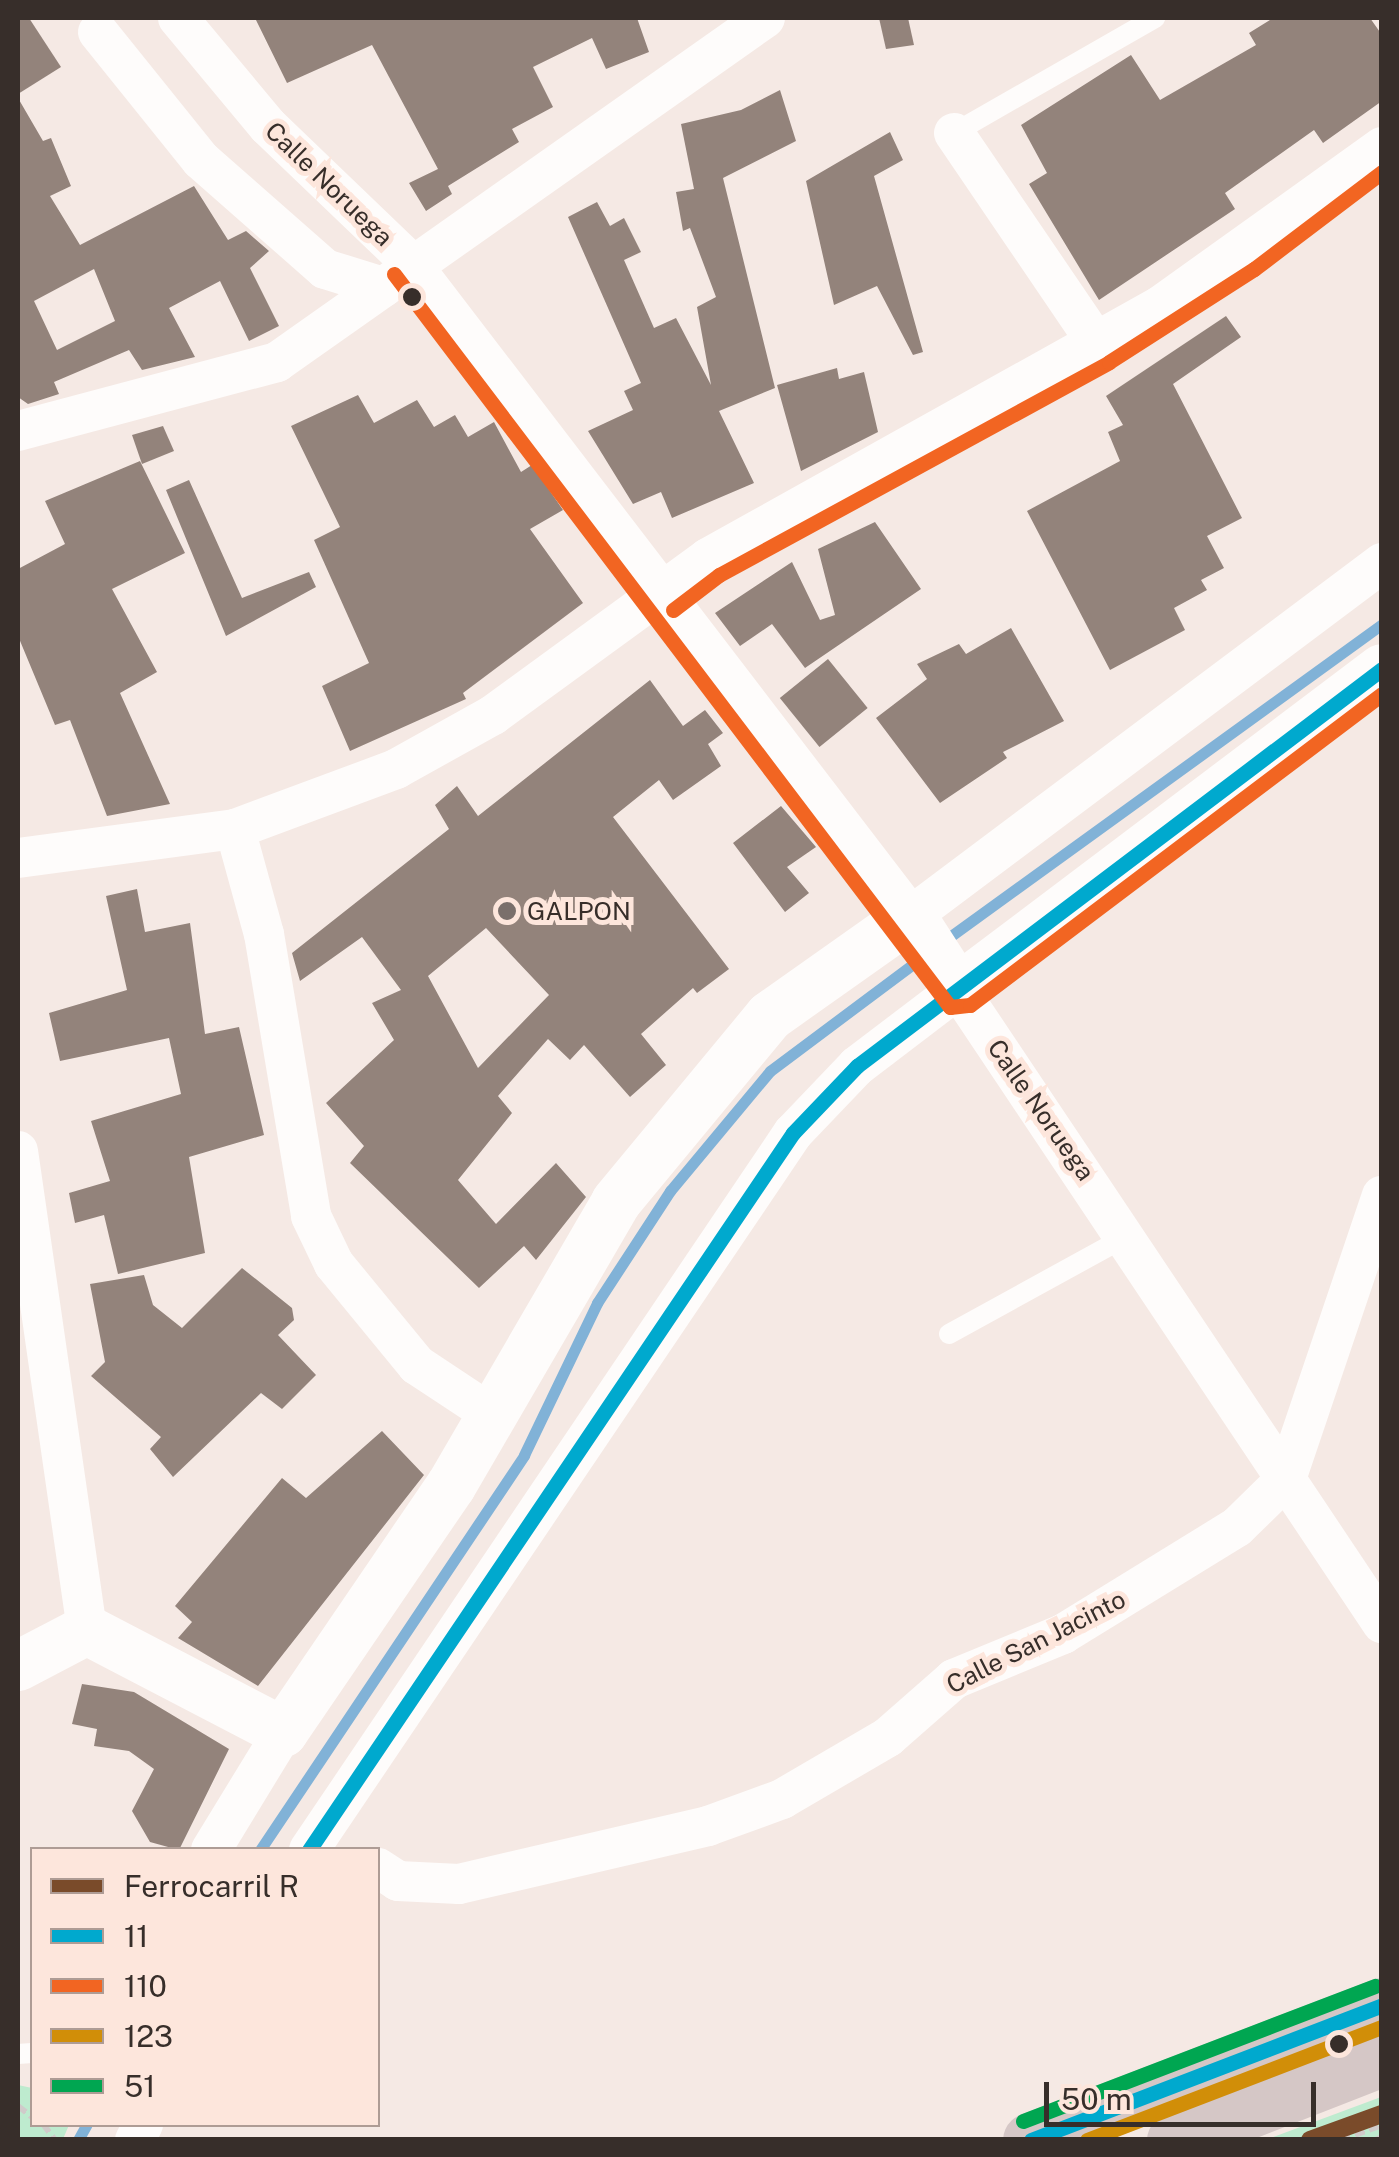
<!DOCTYPE html>
<html>
<head>
<meta charset="utf-8">
<style>
  body { margin:0 }
  #map { position:relative; width:1399px; height:2157px; overflow:hidden; background:#f5e9e4; font-family:"Public Sans",sans-serif }
  div>[style] { position:absolute }
  .green>* { inset:0; background:#beebcf }
  .stream>* { height:11px; margin:-5.5px; padding:0 5.5px; transform-origin:5.5px; border-radius:5.5px; background:#81b2d7 }
  .building>* { inset:0; background:#93837b; transform-origin:0 0 }
  .path>* { height:6px; margin-top:-3px; transform-origin:0; background:repeating-linear-gradient(90deg,#d0cbca 0 10px,transparent 0 15px) }
  .service>* { height:20px; margin:-10px; padding:0 10px; transform-origin:10px; border-radius:10px; background:#fefcfb }
  .minor>* { height:40px; margin:-20px; padding:0 20px; transform-origin:20px; border-radius:20px; background:#fefcfb }
  .tertiary>* { height:50px; margin:-25px; padding:0 25px; transform-origin:25px; border-radius:25px; background:#fefcfb }
  .trunk>* { height:55px; margin:-27.5px; padding:0 27.5px; transform-origin:27.5px; border-radius:27.5px; background:#d5c7c6 }
  .bus-1>* { height:15px; margin:-7.5px; padding:0 7.5px; transform-origin:7.5px; border-radius:7.5px; background:#00a9ce }
  .bus-2>* { height:15px; margin:-7.5px; padding:0 7.5px; transform-origin:7.5px; border-radius:7.5px; background:#f26522 }
  .bus-3>* { height:15px; margin:-7.5px; padding:0 7.5px; transform-origin:7.5px; border-radius:7.5px; background:#d18e08 }
  .bus-4>* { height:15px; margin:-7.5px; padding:0 7.5px; transform-origin:7.5px; border-radius:7.5px; background:#00a651 }
  .rail-1>* { height:18px; margin:-9px; padding:0 9px; transform-origin:9px; border-radius:9px; background:#7a4b2a }
  .dots>* { width:28px; height:28px; translate:-50% -50%; box-sizing:border-box; border:5px solid #fde6dc; border-radius:50% }
  span { translate:-50% -50%; white-space:nowrap; text-align:center; line-height:1.15; -webkit-text-stroke:10px #fde6dc; paint-order:stroke }
  .street-label { font-size:25px; color:#372e2a }
  .poi-label { font-size:25px; color:#372e2a }
  .left { translate:0 -50%; text-align:left }
  .frame { position:absolute; inset:0; border:20px solid #372e2a; pointer-events:none }
  .legend { position:absolute; left:30px; top:1847px; width:350px; height:280px; box-sizing:border-box; background:#fde6dc; border:2px solid #ae9c95; margin:0; padding:12px 18px; list-style:none; font-size:30px; color:#372e2a }
  .legend li { display:flex; align-items:center; gap:20px; height:50px }
  .legend b { width:50px; border:2px solid #ae9c95 }
  .scale { position:absolute; left:1044px; top:2082px; width:272px; height:45px; box-sizing:border-box; border:5px solid #372e2a; border-top:0; padding-left:12px; font-size:30px; line-height:35px; white-space:nowrap; color:#372e2a; -webkit-text-stroke:8px #fde6dc; paint-order:stroke }
</style>
</head>
<body>
<div id="map">
  <div class="green">
    <div style="clip-path:polygon(18px 2085px,32px 2088px,32px 2124px,69px 2125px,63px 2139px,18px 2139px)"></div>
    <div style="clip-path:polygon(1381px 2097px,1381px 2139px,1268px 2139px)"></div>
  </div>
  <div class="stream">
    <div style="left:944px;top:941px;width:541px;rotate:-35.89deg"></div>
    <div style="left:260px;top:1850px;width:475px;rotate:-56.2deg"></div>
    <div style="left:524px;top:1455px;width:169px;rotate:-64.3deg"></div>
    <div style="left:597px;top:1303px;width:134px;rotate:-56.9deg"></div>
    <div style="left:670px;top:1191px;width:156px;rotate:-50.2deg"></div>
    <div style="left:770px;top:1071px;width:194px;rotate:-36.8deg"></div>
    <div style="left:78px;top:2140px;width:18px;rotate:-61deg"></div>
  </div>
  <div class="building">
    <div style="clip-path:polygon(18px 18px,29px 18px,61px 67px,18px 94px)"></div>
    <div style="clip-path:polygon(255px 18px,637px 18px,649px 52px,606px 69px,592px 38px,533px 67px,553px 107px,512px 129px,519px 142px,448px 186px,452px 194px,426px 211px,409px 183px,438px 169px,372px 45px,287px 83px)"></div>
    <div style="clip-path:polygon(879px 18px,908px 18px,914px 45px,886px 49px)"></div>
    <div style="clip-path:polygon(1273px 18px,1370px 18px,1382px 35px,1382px 101px,1323px 143px,1314px 130px,1225px 193px,1235px 209px,1099px 300px,1029px 184px,1047px 173px,1021px 125px,1131px 55px,1160px 100px,1256px 45px,1249px 33px)"></div>
    <div style="clip-path:polygon(780px 90px,796px 141px,723px 178px,775px 388px,719px 411px,754px 483px,672px 518px,661px 492px,633px 504px,588px 431px,633px 410px,624px 391px,641px 383px,568px 217px,597px 202px,610px 226px,624px 218px,641px 252px,624px 260px,654px 328px,676px 318px,711px 385px,697px 307px,716px 297px,690px 228px,683px 231px,676px 192px,694px 189px,681px 124px,741px 110px)"></div>
    <div style="clip-path:polygon(evenodd,18px 98px,43px 141px,51px 138px,71px 186px,50px 196px,80px 245px,194px 186px,228px 240px,246px 231px,269px 251px,250px 268px,279px 326px,249px 341px,220px 281px,169px 308px,195px 357px,142px 370px,129px 350px,54px 382px,59px 394px,28px 404px,18px 397px,18px 98px,94px 269px,115px 321px,57px 350px,34px 301px,94px 269px)"></div>
    <div style="clip-path:polygon(890px 132px,903px 160px,874px 176px,923px 352px,913px 355px,877px 286px,834px 305px,806px 181px)"></div>
    <div style="clip-path:polygon(1226px 316px,1241px 337px,1173px 384px,1242px 518px,1207px 536px,1224px 568px,1201px 580px,1207px 590px,1174px 608px,1185px 630px,1110px 670px,1027px 511px,1120px 461px,1108px 432px,1123px 425px,1106px 396px)"></div>
    <div style="clip-path:polygon(837px 368px,839px 379px,864px 372px,878px 432px,801px 471px,777px 385px)"></div>
    <div style="clip-path:polygon(358px 395px,374px 423px,417px 400px,434px 427px,455px 415px,468px 437px,494px 422px,521px 472px,532px 465px,563px 510px,530px 529px,583px 603px,463px 693px,466px 699px,350px 751px,322px 686px,369px 663px,314px 540px,340px 527px,291px 426px)"></div>
    <div style="clip-path:polygon(163px 426px,174px 451px,142px 464px,132px 435px)"></div>
    <div style="clip-path:polygon(140px 461px,185px 553px,112px 589px,157px 672px,120px 693px,170px 804px,107px 816px,70px 720px,55px 725px,18px 636px,18px 569px,65px 544px,45px 501px)"></div>
    <div style="clip-path:polygon(189px 480px,242px 598px,309px 572px,316px 587px,226px 636px,166px 490px)"></div>
    <div style="clip-path:polygon(875px 522px,921px 589px,805px 668px,772px 624px,740px 646px,715px 613px,792px 562px,820px 620px,835px 615px,818px 549px)"></div>
    <div style="clip-path:polygon(1011px 628px,1064px 721px,1003px 752px,1007px 758px,940px 803px,876px 718px,927px 679px,917px 664px,959px 644px,966px 654px)"></div>
    <div style="left:828px;top:659px;width:63px;height:62px;rotate:51deg"></div>
    <div style="clip-path:polygon(evenodd,650px 680px,683px 726px,705px 710px,723px 733px,708px 744px,721px 766px,673px 800px,659px 780px,613px 817px,729px 969px,697px 993px,693px 988px,641px 1034px,666px 1065px,630px 1097px,584px 1045px,570px 1060px,548px 1039px,498px 1096px,512px 1113px,458px 1180px,496px 1224px,556px 1163px,586px 1197px,536px 1260px,524px 1246px,479px 1288px,350px 1163px,364px 1146px,326px 1103px,394px 1040px,372px 1003px,401px 990px,362px 937px,300px 981px,292px 953px,449px 829px,435px 805px,457px 786px,478px 816px,650px 680px,486px 928px,549px 995px,478px 1068px,428px 976px,486px 928px)"></div>
    <div style="clip-path:polygon(781px 806px,816px 847px,787px 867px,809px 893px,785px 912px,733px 843px)"></div>
    <div style="clip-path:polygon(137px 889px,145px 932px,190px 923px,205px 1034px,239px 1027px,264px 1135px,189px 1157px,205px 1253px,118px 1274px,104px 1215px,75px 1223px,69px 1193px,110px 1181px,91px 1121px,181px 1094px,169px 1038px,60px 1061px,49px 1013px,127px 990px,106px 896px)"></div>
    <div style="clip-path:polygon(242px 1268px,292px 1308px,294px 1320px,278px 1335px,316px 1375px,282px 1409px,261px 1393px,173px 1477px,150px 1449px,161px 1437px,91px 1376px,105px 1362px,90px 1284px,144px 1275px,153px 1305px,182px 1328px)"></div>
    <div style="clip-path:polygon(382px 1431px,424px 1475px,258px 1686px,178px 1638px,192px 1622px,175px 1606px,282px 1478px,306px 1498px)"></div>
    <div style="clip-path:polygon(82px 1684px,134px 1692px,229px 1749px,179px 1850px,150px 1842px,132px 1811px,154px 1769px,129px 1751px,94px 1746px,97px 1729px,72px 1724px)"></div>
  </div>
  <div class="path">
    <div style="left:18px;top:2106px;width:18px;rotate:38deg"></div>
    <div style="left:43px;top:2124px;width:20px;rotate:53deg"></div>
    <div style="left:1341px;top:2140px;width:44px;rotate:-20.1deg"></div>
    <div style="left:1376px;top:2140px;width:7px;rotate:-27deg"></div>
  </div>
  <div class="service">
    <div style="left:954px;top:133px;width:232px;rotate:-29.8deg"></div>
    <div style="left:949px;top:1334px;width:203px;rotate:-28.8deg"></div>
    <div style="left:18px;top:2054px;width:14px;rotate:-4deg"></div>
  </div>
  <div class="minor">
    <div style="left:178px;top:18px;width:141px;rotate:50.2deg"></div>
    <div style="left:268px;top:126px;width:197px;rotate:43.8deg"></div>
    <div style="left:410px;top:262px;width:824px;rotate:52.55deg"></div>
    <div style="left:911px;top:916px;width:589px;rotate:-36.85deg"></div>
    <div style="left:98px;top:32px;width:164px;rotate:51.2deg"></div>
    <div style="left:201px;top:160px;width:165px;rotate:41.3deg"></div>
    <div style="left:325px;top:269px;width:61px;rotate:17.2deg"></div>
    <div style="left:954px;top:133px;width:256px;rotate:55.8deg"></div>
    <div style="left:18px;top:431px;width:268px;rotate:-14.9deg"></div>
    <div style="left:277px;top:362px;width:597px;rotate:-35.18deg"></div>
    <div style="left:235px;top:829px;width:109px;rotate:74.6deg"></div>
    <div style="left:264px;top:934px;width:286px;rotate:80.5deg"></div>
    <div style="left:311px;top:1216px;width:53px;rotate:64.4deg"></div>
    <div style="left:334px;top:1264px;width:131px;rotate:50.6deg"></div>
    <div style="left:417px;top:1365px;width:85px;rotate:33.5deg"></div>
    <div style="left:18px;top:858px;width:219px;rotate:-7.6deg"></div>
    <div style="left:235px;top:829px;width:172px;rotate:-20.4deg"></div>
    <div style="left:396px;top:769px;width:111px;rotate:-29.1deg"></div>
    <div style="left:493px;top:715px;width:266px;rotate:-36.1deg"></div>
    <div style="left:708px;top:558px;width:518px;rotate:-29.14deg"></div>
    <div style="left:1160px;top:306px;width:273px;rotate:-35.6deg"></div>
    <div style="left:18px;top:1151px;width:484px;rotate:81.8deg"></div>
    <div style="left:211px;top:1850px;width:138px;rotate:-58.6deg"></div>
    <div style="left:309px;top:1850px;width:865px;rotate:-55.98deg"></div>
    <div style="left:793px;top:1133px;width:93px;rotate:-46.3deg"></div>
    <div style="left:857px;top:1066px;width:127px;rotate:-37.3deg"></div>
    <div style="left:958px;top:989px;width:763px;rotate:56.23deg"></div>
    <div style="left:378px;top:1868px;width:24px;rotate:33deg"></div>
    <div style="left:398px;top:1881px;width:61px;rotate:2.8deg"></div>
    <div style="left:459px;top:1884px;width:256px;rotate:-13.1deg"></div>
    <div style="left:708px;top:1826px;width:79px;rotate:-20deg"></div>
    <div style="left:782px;top:1799px;width:123px;rotate:-30.3deg"></div>
    <div style="left:888px;top:1737px;width:88px;rotate:-41.3deg"></div>
    <div style="left:954px;top:1679px;width:118px;rotate:-22.4deg"></div>
    <div style="left:1063px;top:1634px;width:204px;rotate:-31.6deg"></div>
    <div style="left:1237px;top:1527px;width:69px;rotate:-44.4deg"></div>
    <div style="left:1286px;top:1479px;width:299px;rotate:-71.3deg"></div>
    <div style="left:135px;top:2140px;width:18px;rotate:-63deg"></div>
  </div>
  <div class="tertiary">
    <div style="left:18px;top:1666px;width:78px;rotate:-27.6deg"></div>
    <div style="left:87px;top:1630px;width:221px;rotate:27.5deg"></div>
    <div style="left:283px;top:1732px;width:298px;rotate:-55.7deg"></div>
    <div style="left:451px;top:1486px;width:328px;rotate:-59.8deg"></div>
    <div style="left:616px;top:1202px;width:241px;rotate:-50.4deg"></div>
    <div style="left:770px;top:1016px;width:173px;rotate:-35.3deg"></div>
    <div style="left:911px;top:916px;width:87px;rotate:57.2deg"></div>
    <div style="left:958px;top:989px;width:531px;rotate:-37.04deg"></div>
  </div>
  <div class="trunk">
    <div style="left:1030px;top:2140px;width:377px;rotate:-21deg"></div>
    <div style="left:1174px;top:2140px;width:223px;rotate:-21.3deg"></div>
  </div>
  <div class="bus-1">
    <div style="left:309px;top:1850px;width:865px;rotate:-55.98deg"></div>
    <div style="left:793px;top:1133px;width:93px;rotate:-46.3deg"></div>
    <div style="left:857px;top:1066px;width:658px;rotate:-37.1deg"></div>
    <div style="left:1031px;top:2140px;width:376px;rotate:-21deg"></div>
  </div>
  <div class="bus-2">
    <div style="left:394px;top:274px;width:920px;rotate:52.82deg"></div>
    <div style="left:950px;top:1007px;width:20px;rotate:-6deg"></div>
    <div style="left:970px;top:1005px;width:516px;rotate:-37.05deg"></div>
    <div style="left:673px;top:610px;width:58px;rotate:-37.3deg"></div>
    <div style="left:719px;top:575px;width:444px;rotate:-28.6deg"></div>
    <div style="left:1109px;top:362px;width:172px;rotate:-32.7deg"></div>
    <div style="left:1254px;top:269px;width:161px;rotate:-37.2deg"></div>
  </div>
  <div class="bus-3">
    <div style="left:1087px;top:2140px;width:316px;rotate:-21deg"></div>
  </div>
  <div class="bus-4">
    <div style="left:1023px;top:2121px;width:377px;rotate:-21deg"></div>
  </div>
  <div class="rail-1">
    <div style="left:1310px;top:2140px;width:77px;rotate:-19.9deg"></div>
  </div>
  <div class="dots">
    <div style="left:412px;top:297px;background:#372e2a"></div>
    <div style="left:507px;top:911px;background:#7a6f6b"></div>
    <div style="left:1339px;top:2044px;background:#372e2a"></div>
  </div>
  <div class="street-label">
    <span style="left:329px;top:184px;rotate:44deg">Calle Noruega</span>
    <span style="left:1041px;top:1110px;rotate:55deg">Calle Noruega</span>
    <span style="left:1036px;top:1642px;rotate:-27deg">Calle San Jacinto</span>
  </div>
  <div class="poi-label">
    <span class="left" style="left:527px;top:911px">GALPON</span>
  </div>
  <div class="frame"></div>
  <ul class="legend">
  <li><b style="height:12px;background:#7a4b2a"></b>Ferrocarril R</li>
  <li><b style="height:12px;background:#00a9ce"></b>11</li>
  <li><b style="height:12px;background:#f26522"></b>110</li>
  <li><b style="height:12px;background:#d18e08"></b>123</li>
  <li><b style="height:12px;background:#00a651"></b>51</li>
  </ul>
  <div class="scale">50 m</div>
</div>
</body>
</html>
